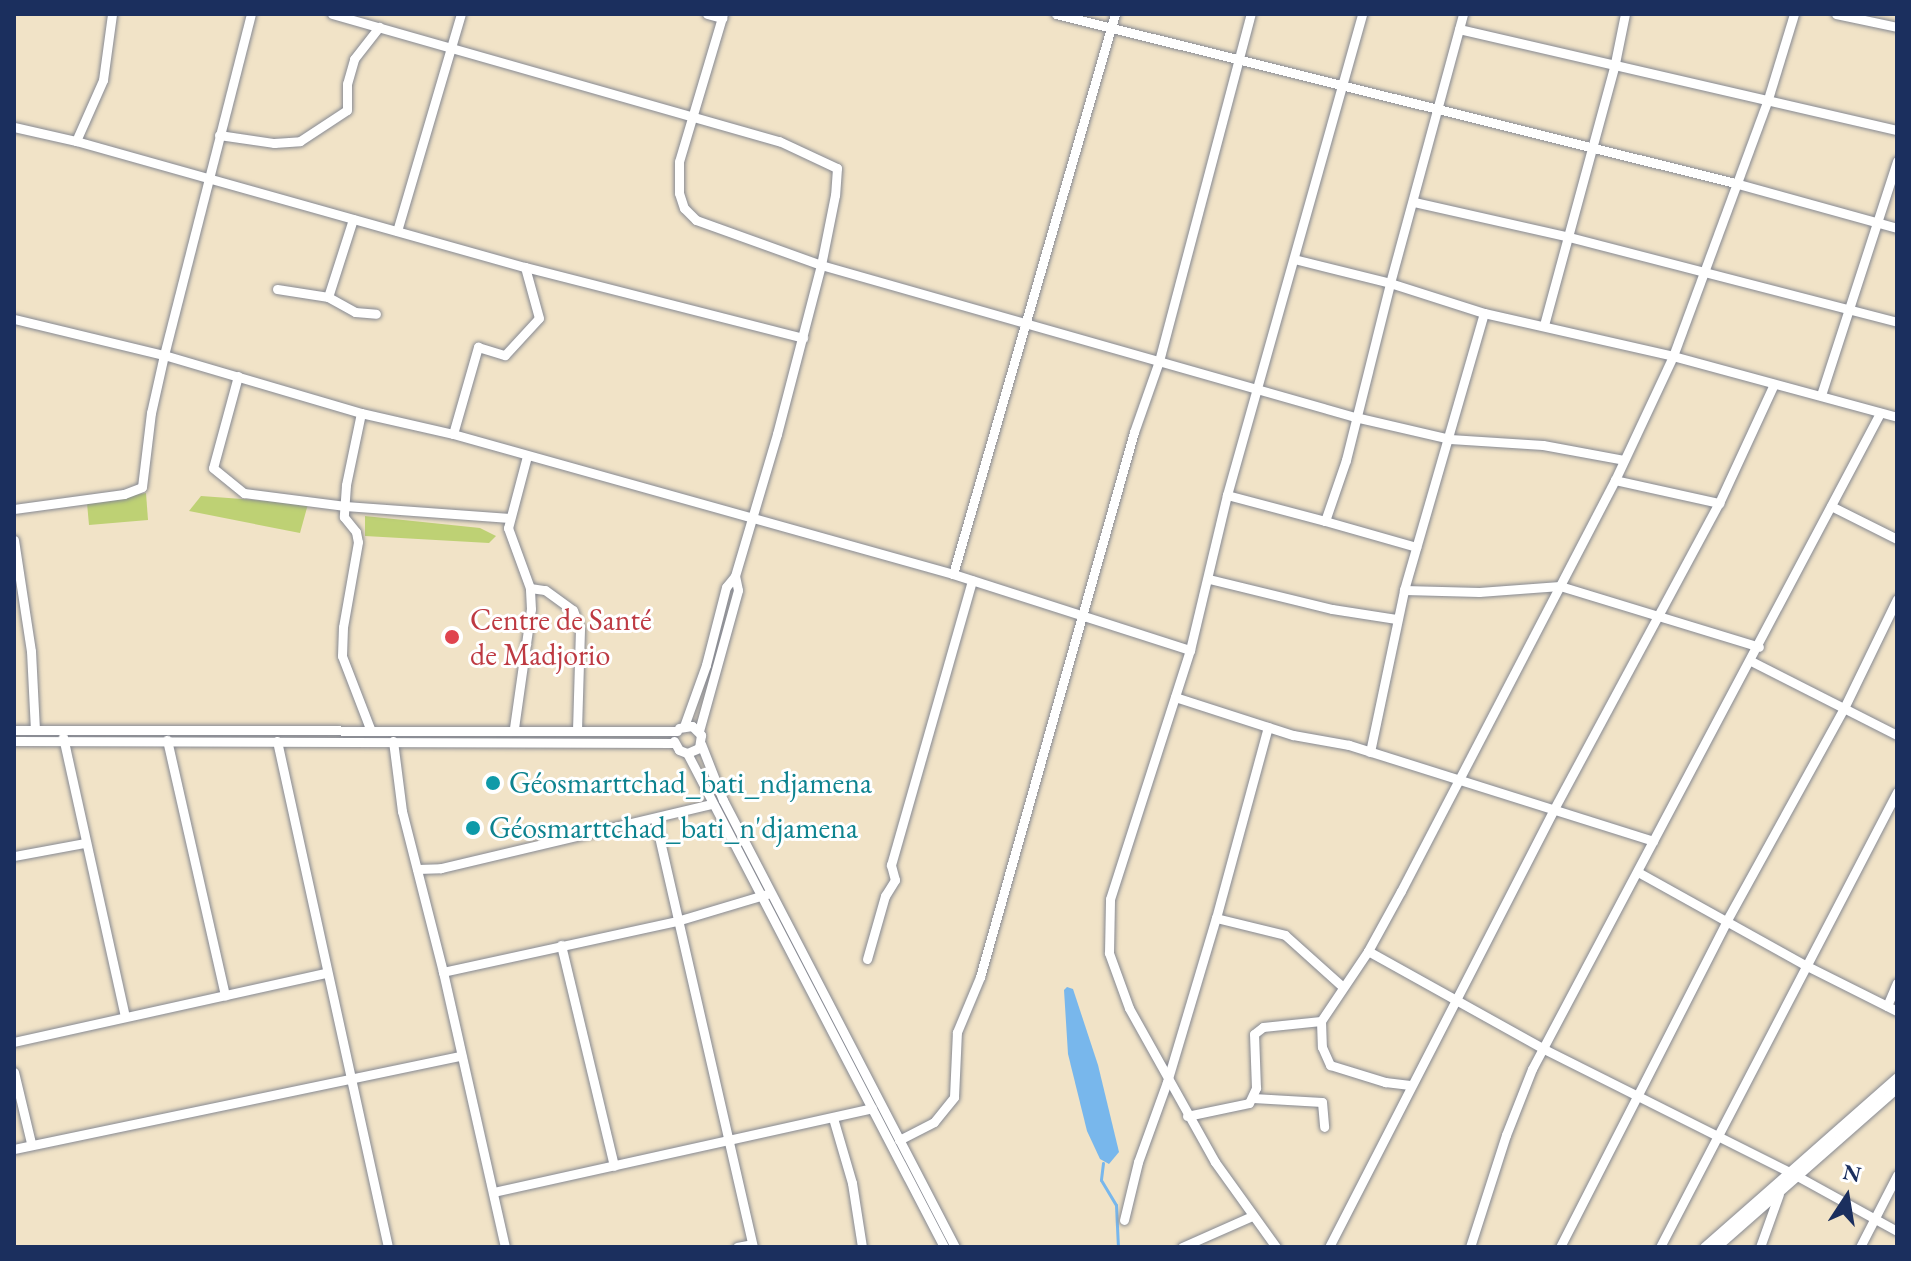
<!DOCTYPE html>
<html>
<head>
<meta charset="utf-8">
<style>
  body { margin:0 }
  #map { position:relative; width:1911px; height:1261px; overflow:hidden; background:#f1e3c7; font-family:"EB Garamond",serif }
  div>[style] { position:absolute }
  .green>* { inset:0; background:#bed174 }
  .water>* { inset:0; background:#78b7ec }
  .stream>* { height:3px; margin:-1.5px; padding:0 1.5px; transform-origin:1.5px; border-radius:1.5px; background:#78b7ec }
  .roads { filter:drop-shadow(0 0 2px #868992) drop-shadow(0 0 2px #868992) }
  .minor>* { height:9px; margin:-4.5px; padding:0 4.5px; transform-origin:4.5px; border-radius:4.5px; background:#fff }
  .dots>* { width:22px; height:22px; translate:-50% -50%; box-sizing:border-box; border:4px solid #fff; border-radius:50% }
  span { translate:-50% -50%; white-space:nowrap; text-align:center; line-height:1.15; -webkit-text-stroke:6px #fff; paint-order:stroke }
  .health-label { font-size:30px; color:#be3a42 }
  .left { translate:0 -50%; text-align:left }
  .culture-label { font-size:30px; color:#0d838f }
  .frame { position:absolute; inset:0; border:16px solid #1b2f5e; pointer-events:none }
  .north { position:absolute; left:1807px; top:1157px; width:80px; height:80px; -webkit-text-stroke:6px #fff; paint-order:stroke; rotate:12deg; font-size:22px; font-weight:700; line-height:32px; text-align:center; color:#1b2f5e }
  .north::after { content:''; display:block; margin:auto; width:28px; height:36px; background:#1b2f5e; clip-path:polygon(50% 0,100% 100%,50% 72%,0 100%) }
</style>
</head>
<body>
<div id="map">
  <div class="green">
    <div style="clip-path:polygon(146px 493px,148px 520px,89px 525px,87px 503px)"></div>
    <div style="clip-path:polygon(201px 496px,308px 504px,300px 533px,189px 511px)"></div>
    <div style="clip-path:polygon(365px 516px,480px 528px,496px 536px,489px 543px,365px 536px)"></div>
  </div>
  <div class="water">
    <div style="clip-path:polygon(1067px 987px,1073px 989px,1098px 1065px,1119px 1152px,1109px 1164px,1100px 1159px,1087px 1131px,1068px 1054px,1064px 990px)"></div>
  </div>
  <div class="stream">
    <div style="left:1103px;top:1163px;width:17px;rotate:97deg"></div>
    <div style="left:1101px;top:1180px;width:29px;rotate:59deg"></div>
    <div style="left:1116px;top:1205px;width:42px;rotate:87.3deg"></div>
  </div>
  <div class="roads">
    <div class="minor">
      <div style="left:332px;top:14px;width:465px;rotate:15.9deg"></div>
      <div style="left:779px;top:141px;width:64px;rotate:25deg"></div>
      <div style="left:837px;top:168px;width:27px;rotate:94deg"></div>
      <div style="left:835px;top:195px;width:71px;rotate:101.3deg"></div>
      <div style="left:821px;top:265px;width:175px;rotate:104.6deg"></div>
      <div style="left:777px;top:434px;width:148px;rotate:106.5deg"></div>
      <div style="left:735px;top:576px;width:14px;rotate:129deg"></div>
      <div style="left:726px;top:587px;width:81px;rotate:104.4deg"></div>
      <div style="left:706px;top:665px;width:65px;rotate:109.8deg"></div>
      <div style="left:707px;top:14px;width:16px;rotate:15deg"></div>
      <div style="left:723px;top:14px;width:154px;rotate:106.6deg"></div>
      <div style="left:679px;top:162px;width:31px;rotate:90deg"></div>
      <div style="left:679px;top:193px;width:16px;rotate:72deg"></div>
      <div style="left:684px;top:208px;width:17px;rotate:45deg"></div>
      <div style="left:696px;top:220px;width:133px;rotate:19.8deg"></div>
      <div style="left:821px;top:265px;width:555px;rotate:15.89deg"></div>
      <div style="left:1355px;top:417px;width:98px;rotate:13deg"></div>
      <div style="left:1450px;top:439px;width:93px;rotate:3.7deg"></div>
      <div style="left:1543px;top:445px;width:82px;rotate:10.5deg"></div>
      <div style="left:1056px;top:14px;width:700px;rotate:13.98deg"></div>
      <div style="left:1735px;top:183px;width:168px;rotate:15.5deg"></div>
      <div style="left:1836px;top:14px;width:62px;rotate:12deg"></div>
      <div style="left:1459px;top:29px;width:449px;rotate:13deg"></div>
      <div style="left:14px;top:127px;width:64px;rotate:12.7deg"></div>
      <div style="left:76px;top:141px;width:466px;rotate:15.7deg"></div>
      <div style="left:525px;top:267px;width:287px;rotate:14.3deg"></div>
      <div style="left:219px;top:135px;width:56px;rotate:8.3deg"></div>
      <div style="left:274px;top:143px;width:26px;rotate:-4deg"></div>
      <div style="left:300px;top:141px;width:56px;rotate:-33.4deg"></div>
      <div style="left:347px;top:110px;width:26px;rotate:-90deg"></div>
      <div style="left:347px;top:84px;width:26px;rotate:-74deg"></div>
      <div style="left:354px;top:59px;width:41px;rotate:-52deg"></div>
      <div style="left:76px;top:141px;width:67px;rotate:-66.1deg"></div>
      <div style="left:103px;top:80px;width:67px;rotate:-82.2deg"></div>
      <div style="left:1414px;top:202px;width:159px;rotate:12.7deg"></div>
      <div style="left:1569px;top:237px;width:339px;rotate:14.5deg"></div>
      <div style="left:397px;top:231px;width:226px;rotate:-73.6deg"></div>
      <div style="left:1294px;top:259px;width:99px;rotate:14deg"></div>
      <div style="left:1390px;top:283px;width:99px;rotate:17.7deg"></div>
      <div style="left:1484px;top:313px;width:194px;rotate:12.8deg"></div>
      <div style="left:1673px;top:356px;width:232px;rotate:15.2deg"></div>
      <div style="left:277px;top:289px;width:52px;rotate:8.9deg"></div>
      <div style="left:328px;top:297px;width:82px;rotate:-72.2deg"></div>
      <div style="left:328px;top:297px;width:31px;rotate:29deg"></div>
      <div style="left:355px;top:312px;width:21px;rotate:5deg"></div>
      <div style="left:14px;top:319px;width:154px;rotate:13.5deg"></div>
      <div style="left:164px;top:355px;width:205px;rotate:16.4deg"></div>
      <div style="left:361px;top:413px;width:94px;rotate:12.9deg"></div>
      <div style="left:453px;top:434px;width:519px;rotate:15.64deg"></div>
      <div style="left:953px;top:574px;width:249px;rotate:17.8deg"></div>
      <div style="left:1544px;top:325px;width:271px;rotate:-74.8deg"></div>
      <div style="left:1615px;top:63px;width:50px;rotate:-78.5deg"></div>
      <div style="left:238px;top:376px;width:95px;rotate:105.2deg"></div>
      <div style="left:213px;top:468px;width:40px;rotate:39deg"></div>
      <div style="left:244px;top:493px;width:102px;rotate:7.3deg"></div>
      <div style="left:345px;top:506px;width:165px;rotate:4.2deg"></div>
      <div style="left:1821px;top:395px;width:246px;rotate:-72deg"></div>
      <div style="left:361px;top:413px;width:74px;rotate:101.8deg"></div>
      <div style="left:346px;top:485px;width:32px;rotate:94deg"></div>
      <div style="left:344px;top:517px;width:19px;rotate:51deg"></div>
      <div style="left:356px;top:532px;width:10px;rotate:79deg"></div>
      <div style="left:358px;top:542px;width:86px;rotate:100deg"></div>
      <div style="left:343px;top:627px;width:29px;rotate:92deg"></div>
      <div style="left:342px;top:656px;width:80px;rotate:68.9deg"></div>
      <div style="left:453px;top:434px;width:91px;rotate:-74deg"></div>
      <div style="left:478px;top:347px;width:28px;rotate:17deg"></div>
      <div style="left:505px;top:355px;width:50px;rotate:-47.4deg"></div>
      <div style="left:539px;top:318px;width:53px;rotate:-105.4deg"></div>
      <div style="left:1615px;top:480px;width:107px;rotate:12.5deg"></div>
      <div style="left:1227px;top:495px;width:101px;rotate:14.9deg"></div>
      <div style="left:1325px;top:521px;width:65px;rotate:-71deg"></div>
      <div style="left:1346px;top:460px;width:182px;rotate:-76deg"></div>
      <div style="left:1390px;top:283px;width:279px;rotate:-74.8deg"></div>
      <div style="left:1831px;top:506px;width:74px;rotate:26.6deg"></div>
      <div style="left:14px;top:509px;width:111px;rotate:-7.8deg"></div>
      <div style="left:124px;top:494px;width:19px;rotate:-21deg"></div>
      <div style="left:142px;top:487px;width:75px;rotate:-83.1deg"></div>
      <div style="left:151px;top:413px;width:59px;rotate:-77.4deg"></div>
      <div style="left:164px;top:355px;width:352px;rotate:-75.7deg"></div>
      <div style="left:1325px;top:521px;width:95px;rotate:15.9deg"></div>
      <div style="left:14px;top:540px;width:112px;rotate:81.3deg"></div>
      <div style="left:31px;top:651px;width:79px;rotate:87.1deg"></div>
      <div style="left:953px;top:574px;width:583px;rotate:-73.87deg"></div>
      <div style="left:1209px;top:579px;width:127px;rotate:13.7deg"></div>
      <div style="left:1332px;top:609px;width:65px;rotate:8.9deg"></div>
      <div style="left:530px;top:588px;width:15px;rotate:8deg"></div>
      <div style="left:545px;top:590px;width:34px;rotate:36deg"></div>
      <div style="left:573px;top:610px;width:20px;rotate:70deg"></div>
      <div style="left:580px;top:629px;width:100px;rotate:91.7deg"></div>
      <div style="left:1404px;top:590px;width:288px;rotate:-73.9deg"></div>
      <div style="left:1751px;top:661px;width:164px;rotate:26.9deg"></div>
      <div style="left:1175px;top:697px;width:124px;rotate:17.9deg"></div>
      <div style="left:1293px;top:735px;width:57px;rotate:10.1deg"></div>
      <div style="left:1349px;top:745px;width:319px;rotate:17.5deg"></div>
      <div style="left:514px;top:728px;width:120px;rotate:-81.9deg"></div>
      <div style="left:531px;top:609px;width:21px;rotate:-93deg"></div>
      <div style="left:530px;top:588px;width:64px;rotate:-110.1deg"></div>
      <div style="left:508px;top:528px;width:74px;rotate:-75.2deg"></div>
      <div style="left:679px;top:728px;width:13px;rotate:-9deg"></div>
      <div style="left:692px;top:726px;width:13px;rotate:45deg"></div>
      <div style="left:701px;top:735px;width:13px;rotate:99deg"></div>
      <div style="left:699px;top:748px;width:13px;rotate:157deg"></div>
      <div style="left:14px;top:730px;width:663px;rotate:0.09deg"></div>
      <div style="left:699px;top:731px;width:146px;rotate:-74.5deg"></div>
      <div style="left:738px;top:590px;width:14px;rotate:-102deg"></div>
      <div style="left:63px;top:737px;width:286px;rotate:77.5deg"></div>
      <div style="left:167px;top:740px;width:262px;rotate:77.2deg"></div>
      <div style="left:14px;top:741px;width:660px;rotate:0.17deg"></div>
      <div style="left:277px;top:741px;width:518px;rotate:77.63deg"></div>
      <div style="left:393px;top:741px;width:71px;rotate:82.7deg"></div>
      <div style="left:402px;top:811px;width:166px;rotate:75.7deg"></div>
      <div style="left:443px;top:972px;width:282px;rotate:77.3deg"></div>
      <div style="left:674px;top:741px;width:10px;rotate:61deg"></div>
      <div style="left:679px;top:750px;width:9px;rotate:21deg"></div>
      <div style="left:687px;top:753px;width:557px;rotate:62.51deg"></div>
      <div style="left:701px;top:744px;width:60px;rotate:68.6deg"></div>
      <div style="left:723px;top:800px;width:504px;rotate:62.57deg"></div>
      <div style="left:1370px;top:752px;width:166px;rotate:-78.1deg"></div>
      <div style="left:1404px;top:590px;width:75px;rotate:1.5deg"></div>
      <div style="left:1479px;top:592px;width:81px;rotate:-4.2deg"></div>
      <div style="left:1560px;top:586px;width:208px;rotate:17deg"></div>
      <div style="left:655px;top:819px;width:439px;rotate:77.1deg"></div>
      <div style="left:14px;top:856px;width:72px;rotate:-10.4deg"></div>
      <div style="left:417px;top:869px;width:24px;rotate:-2deg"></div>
      <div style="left:441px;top:868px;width:277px;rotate:-13.3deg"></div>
      <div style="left:1638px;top:872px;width:191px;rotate:29.1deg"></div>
      <div style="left:1805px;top:965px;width:103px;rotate:26.6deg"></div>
      <div style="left:1216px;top:918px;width:71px;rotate:13.8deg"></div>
      <div style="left:1285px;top:935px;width:78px;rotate:41.9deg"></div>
      <div style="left:561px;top:945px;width:227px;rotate:76.5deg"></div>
      <div style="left:1368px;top:951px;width:201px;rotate:29.1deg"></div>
      <div style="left:1544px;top:1049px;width:275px;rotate:26.6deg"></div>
      <div style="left:1790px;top:1172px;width:122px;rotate:28.9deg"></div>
      <div style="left:867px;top:959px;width:66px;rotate:-74.1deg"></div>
      <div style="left:885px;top:896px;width:19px;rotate:-58deg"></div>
      <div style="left:895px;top:880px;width:16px;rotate:-105deg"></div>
      <div style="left:891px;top:865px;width:296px;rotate:-74.1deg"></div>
      <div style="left:443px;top:972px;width:239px;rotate:-12.3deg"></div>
      <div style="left:677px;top:921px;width:94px;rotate:-16.7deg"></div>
      <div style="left:1887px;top:1006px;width:25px;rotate:-67deg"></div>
      <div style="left:1321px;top:1021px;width:26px;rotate:88deg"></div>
      <div style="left:1322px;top:1047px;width:20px;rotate:66deg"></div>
      <div style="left:1330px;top:1065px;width:58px;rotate:17.2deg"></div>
      <div style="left:1385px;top:1082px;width:25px;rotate:7deg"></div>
      <div style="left:14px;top:1042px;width:320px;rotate:-12.5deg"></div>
      <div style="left:14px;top:1072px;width:73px;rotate:76.5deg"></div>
      <div style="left:1253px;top:1098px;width:69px;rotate:3.3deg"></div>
      <div style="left:1322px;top:1102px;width:25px;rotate:85deg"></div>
      <div style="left:1187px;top:1116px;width:63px;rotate:-11.8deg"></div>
      <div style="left:1249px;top:1103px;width:17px;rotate:-65deg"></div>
      <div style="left:1256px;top:1088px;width:54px;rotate:-92.1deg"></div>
      <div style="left:1254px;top:1034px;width:11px;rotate:-38deg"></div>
      <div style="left:1263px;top:1027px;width:58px;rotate:-5.9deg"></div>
      <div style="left:1321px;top:1021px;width:84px;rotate:-56.1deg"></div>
      <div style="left:1368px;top:951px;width:68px;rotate:-61.2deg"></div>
      <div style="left:1401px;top:891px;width:463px;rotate:-62.5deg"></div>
      <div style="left:1615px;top:480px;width:137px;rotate:-64.9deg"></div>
      <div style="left:1673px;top:356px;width:274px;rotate:-69.7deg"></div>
      <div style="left:1768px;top:99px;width:89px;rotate:-73deg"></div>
      <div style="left:833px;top:1118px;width:68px;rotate:73.7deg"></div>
      <div style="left:852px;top:1183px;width:65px;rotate:81.1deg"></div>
      <div style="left:899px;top:1140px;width:39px;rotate:-27deg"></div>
      <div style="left:934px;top:1122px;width:32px;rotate:-51deg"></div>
      <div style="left:954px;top:1097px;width:65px;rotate:-87.4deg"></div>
      <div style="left:957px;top:1032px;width:60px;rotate:-67.3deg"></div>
      <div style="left:980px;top:977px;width:566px;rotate:-74.22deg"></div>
      <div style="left:1134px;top:432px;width:75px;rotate:-70.6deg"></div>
      <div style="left:1159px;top:361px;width:359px;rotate:-75.2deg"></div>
      <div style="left:14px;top:1149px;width:457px;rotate:-11.8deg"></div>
      <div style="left:494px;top:1192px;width:387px;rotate:-12.5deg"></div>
      <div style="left:1124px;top:1220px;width:60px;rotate:-76.4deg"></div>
      <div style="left:1138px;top:1162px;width:85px;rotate:-70.1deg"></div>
      <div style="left:1167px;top:1082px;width:171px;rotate:-73.4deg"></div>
      <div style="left:1216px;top:918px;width:198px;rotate:-74.8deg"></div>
      <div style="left:737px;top:1247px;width:15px;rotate:-11deg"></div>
      <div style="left:1182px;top:1247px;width:77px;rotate:-23.9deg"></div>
      <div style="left:1276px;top:1247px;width:105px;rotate:-125.7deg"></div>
      <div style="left:1215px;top:1162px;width:176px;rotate:-119.2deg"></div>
      <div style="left:1129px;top:1008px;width:59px;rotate:-110deg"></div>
      <div style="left:1109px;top:953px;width:54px;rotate:-88.9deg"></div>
      <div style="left:1110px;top:899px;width:262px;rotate:-72.2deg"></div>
      <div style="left:1190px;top:650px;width:159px;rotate:-76.6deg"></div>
      <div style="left:1227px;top:495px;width:500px;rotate:-74.3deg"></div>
      <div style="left:1329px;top:1247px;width:492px;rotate:-62.8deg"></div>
      <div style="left:1554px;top:809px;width:348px;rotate:-61.7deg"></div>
      <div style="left:1719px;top:503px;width:131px;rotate:-65.2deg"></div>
      <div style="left:1470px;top:1247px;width:118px;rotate:-72.2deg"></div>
      <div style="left:1506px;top:1135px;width:71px;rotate:-68.5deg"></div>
      <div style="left:1532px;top:1069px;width:743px;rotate:-62.05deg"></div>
      <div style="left:1560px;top:1247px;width:367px;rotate:-62.9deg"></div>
      <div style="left:1727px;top:920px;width:244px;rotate:-61.1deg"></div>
      <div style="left:1845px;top:706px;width:119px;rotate:-64.1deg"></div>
      <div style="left:1660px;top:1247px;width:513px;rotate:-62.49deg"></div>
      <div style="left:1704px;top:1247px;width:257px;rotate:-41.4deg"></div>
      <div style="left:1716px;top:1247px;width:241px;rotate:-41.3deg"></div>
      <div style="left:1760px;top:1247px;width:56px;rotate:-70.3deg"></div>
      <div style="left:1860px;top:1247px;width:81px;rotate:-62.8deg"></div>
    </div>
  </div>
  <div class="dots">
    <div style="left:452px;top:637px;background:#e0444e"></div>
    <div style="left:493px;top:783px;background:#0f9aa8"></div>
    <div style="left:473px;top:828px;background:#0f9aa8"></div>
  </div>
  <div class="health-label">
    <span class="left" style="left:470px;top:637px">Centre de Santé<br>de Madjorio</span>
  </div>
  <div class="culture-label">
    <span class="left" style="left:509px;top:783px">Géosmarttchad_bati_ndjamena</span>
    <span class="left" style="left:489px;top:828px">Géosmarttchad_bati_n'djamena</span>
  </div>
  <div class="frame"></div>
  <div class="north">N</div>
</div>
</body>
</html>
